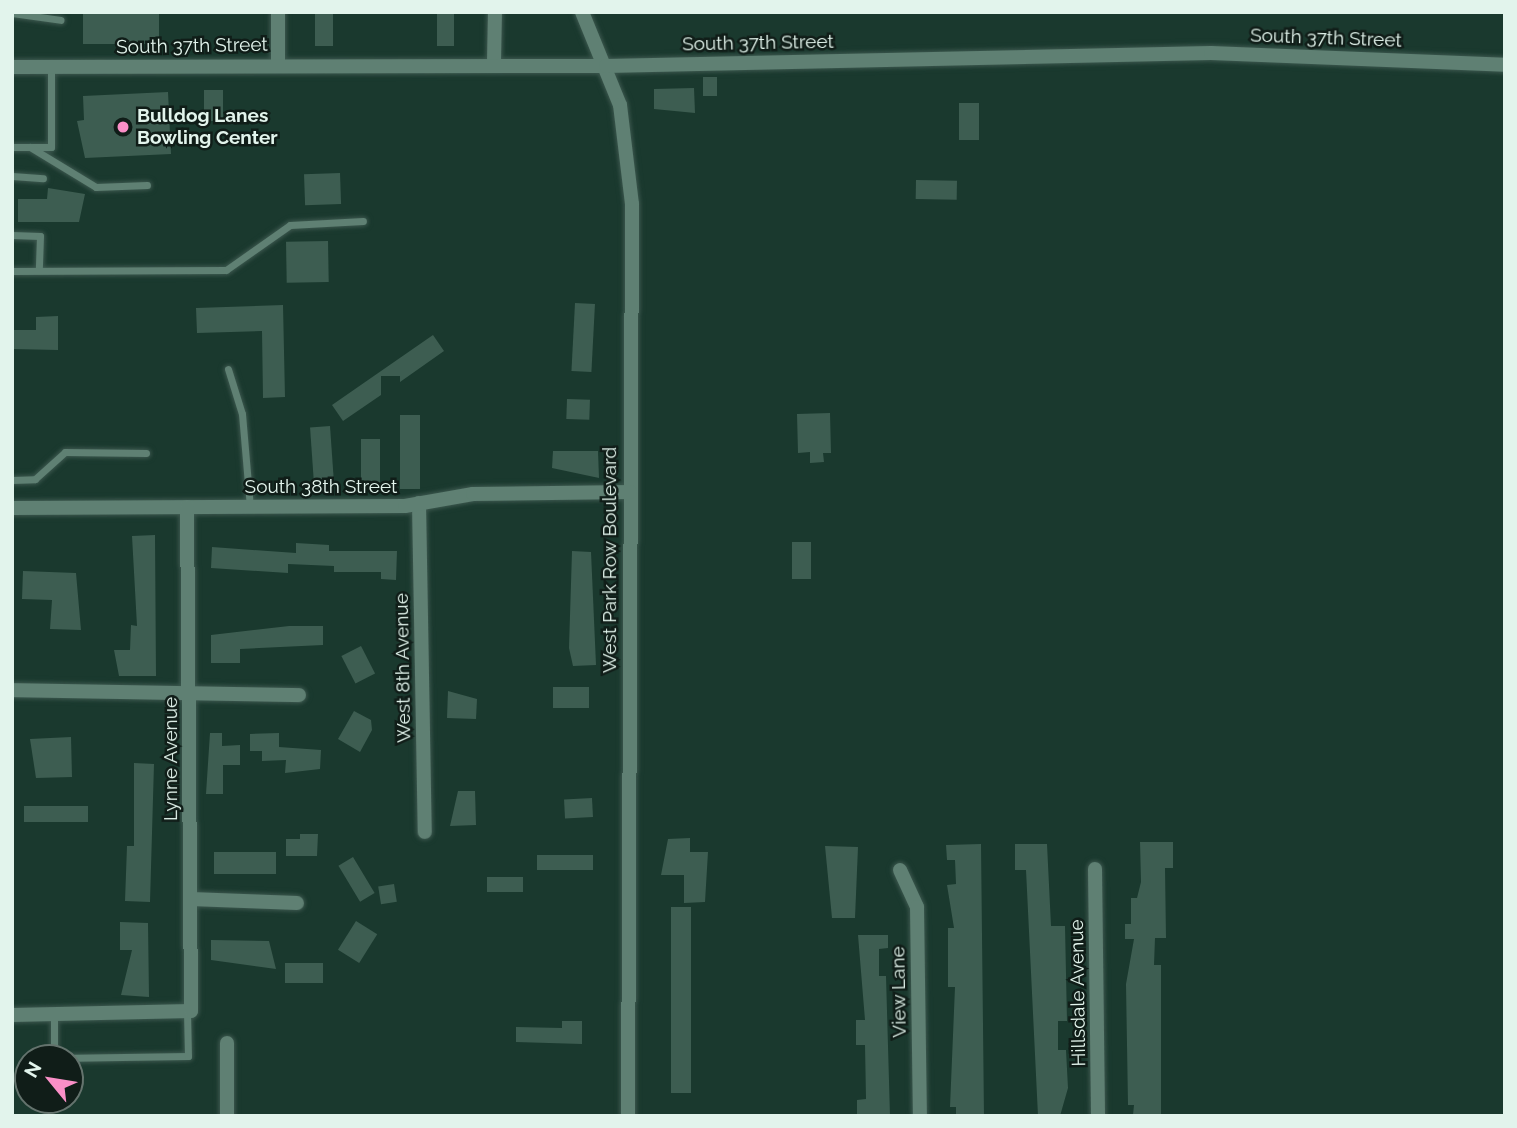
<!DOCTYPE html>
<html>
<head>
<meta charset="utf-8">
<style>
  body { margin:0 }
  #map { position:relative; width:1517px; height:1128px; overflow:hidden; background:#1a392e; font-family:Raleway,sans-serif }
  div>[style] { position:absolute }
  .building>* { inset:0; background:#3d5d51; transform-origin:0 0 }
  .roads { filter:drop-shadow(0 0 2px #3c574e) drop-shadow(0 0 2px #3c574e) }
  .service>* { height:7px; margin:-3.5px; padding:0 3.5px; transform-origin:3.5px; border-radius:3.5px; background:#5f8073 }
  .minor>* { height:14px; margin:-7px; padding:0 7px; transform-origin:7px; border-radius:7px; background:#5f8073 }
  .dots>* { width:19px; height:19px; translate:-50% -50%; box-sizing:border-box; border:4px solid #101d18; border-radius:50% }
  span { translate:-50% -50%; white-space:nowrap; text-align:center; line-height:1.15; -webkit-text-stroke:5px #101d18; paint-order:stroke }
  .street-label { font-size:19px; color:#e2f4ec }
  .poi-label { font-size:19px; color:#e2f4ec; font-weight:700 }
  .left { translate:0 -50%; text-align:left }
  .frame { position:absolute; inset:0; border:14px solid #e2f4ec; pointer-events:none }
  .north { position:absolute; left:14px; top:1044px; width:70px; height:70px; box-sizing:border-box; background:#101d18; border:2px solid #64736d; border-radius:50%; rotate:300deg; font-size:19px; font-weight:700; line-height:28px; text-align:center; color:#e2f4ec }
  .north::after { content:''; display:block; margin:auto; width:24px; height:32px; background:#fa8fc7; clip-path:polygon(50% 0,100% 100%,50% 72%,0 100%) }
</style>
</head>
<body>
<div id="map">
  <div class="building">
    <div style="left:83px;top:12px;width:76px;height:32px"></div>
    <div style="left:315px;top:12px;width:18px;height:34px"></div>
    <div style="left:437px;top:12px;width:17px;height:34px"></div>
    <div style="left:703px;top:77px;width:14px;height:19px"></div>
    <div style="clip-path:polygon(694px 88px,695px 113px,654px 109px,654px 89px)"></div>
    <div style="left:204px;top:90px;width:19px;height:31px"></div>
    <div style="clip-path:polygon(168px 92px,171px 154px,85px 158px,77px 121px,84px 120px,83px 96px)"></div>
    <div style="left:959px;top:103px;width:20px;height:37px"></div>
    <div style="left:340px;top:173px;width:31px;height:36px;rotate:88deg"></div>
    <div style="left:916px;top:180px;width:41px;height:19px;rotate:1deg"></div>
    <div style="clip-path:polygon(48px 188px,85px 194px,79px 222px,18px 222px,18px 199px,47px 199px)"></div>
    <div style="left:328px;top:241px;width:41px;height:42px;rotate:89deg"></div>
    <div style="left:575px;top:303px;width:20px;height:68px;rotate:3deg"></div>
    <div style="clip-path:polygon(283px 305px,285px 397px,263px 398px,262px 331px,197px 333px,196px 308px)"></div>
    <div style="clip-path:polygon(58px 316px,58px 350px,12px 349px,12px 330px,36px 330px,36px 317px)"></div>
    <div style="clip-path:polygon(433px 335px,444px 351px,400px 382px,400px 376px,381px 376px,381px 395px,343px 421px,332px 405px)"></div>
    <div style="left:567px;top:399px;width:23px;height:20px;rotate:2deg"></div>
    <div style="clip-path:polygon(830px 413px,831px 453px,823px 453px,824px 462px,810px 463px,810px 452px,798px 453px,797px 414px)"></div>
    <div style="left:400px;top:415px;width:20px;height:74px"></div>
    <div style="left:330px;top:426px;width:62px;height:20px;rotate:86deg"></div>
    <div style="left:361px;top:439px;width:19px;height:49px"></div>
    <div style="clip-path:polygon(553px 451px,598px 451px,599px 478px,552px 468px)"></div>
    <div style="clip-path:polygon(155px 535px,156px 676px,119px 676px,114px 650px,130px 650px,131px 625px,137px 626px,132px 536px)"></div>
    <div style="left:792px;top:542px;width:19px;height:37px"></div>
    <div style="clip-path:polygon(296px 543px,329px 545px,329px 551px,397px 551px,396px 580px,381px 579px,381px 572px,334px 572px,334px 566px,288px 564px,288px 573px,211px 568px,212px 547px,296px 553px)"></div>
    <div style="clip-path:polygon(572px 551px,591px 552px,596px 665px,573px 666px,569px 648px)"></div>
    <div style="clip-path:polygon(23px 571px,76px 573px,81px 630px,50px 629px,52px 600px,22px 599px)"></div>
    <div style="clip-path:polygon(289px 626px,323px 626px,323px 645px,240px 649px,240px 663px,211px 663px,211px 635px)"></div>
    <div style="left:361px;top:646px;width:31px;height:22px;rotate:63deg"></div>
    <div style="left:553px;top:687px;width:36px;height:21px"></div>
    <div style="clip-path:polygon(448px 691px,477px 699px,476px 719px,447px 718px)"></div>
    <div style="clip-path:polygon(354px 711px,371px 720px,372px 730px,360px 752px,338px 739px)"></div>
    <div style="clip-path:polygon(210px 733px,222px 733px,222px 746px,240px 745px,240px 765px,223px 765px,223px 794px,206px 794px)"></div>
    <div style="clip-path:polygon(279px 733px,279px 747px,321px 750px,320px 769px,285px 773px,286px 760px,262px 761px,262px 751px,250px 751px,250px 734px)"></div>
    <div style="clip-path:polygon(71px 737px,72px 777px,36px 778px,30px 739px)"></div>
    <div style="clip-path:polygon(134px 763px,154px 764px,150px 902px,125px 901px,127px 846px,134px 846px)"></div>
    <div style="clip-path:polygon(458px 791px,475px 791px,476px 825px,450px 826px)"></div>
    <div style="left:592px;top:798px;width:19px;height:28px;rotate:87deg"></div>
    <div style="left:88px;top:806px;width:16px;height:64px;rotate:90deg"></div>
    <div style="clip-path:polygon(300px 834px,318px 834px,317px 856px,286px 856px,286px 839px,300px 839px)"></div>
    <div style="clip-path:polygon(690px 838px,690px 852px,708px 852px,705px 902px,684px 903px,684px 875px,661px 875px,668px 839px)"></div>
    <div style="clip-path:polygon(1140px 842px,1173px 842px,1173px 868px,1165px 868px,1166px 938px,1155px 938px,1154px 965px,1161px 965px,1161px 1115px,1133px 1115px,1134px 1105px,1128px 1105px,1126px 984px,1134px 939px,1125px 939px,1125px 924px,1131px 924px,1131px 898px,1137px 898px,1141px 882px)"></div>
    <div style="clip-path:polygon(981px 844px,984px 1116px,956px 1116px,956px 1107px,950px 1107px,955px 987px,948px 987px,948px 928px,954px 928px,947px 885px,956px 884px,955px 860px,947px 860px,946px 845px)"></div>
    <div style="clip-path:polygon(1015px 844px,1047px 844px,1051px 926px,1065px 926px,1067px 1021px,1058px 1021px,1058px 1050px,1066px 1050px,1068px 1088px,1060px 1116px,1038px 1116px,1026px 870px,1015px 870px)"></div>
    <div style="clip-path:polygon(825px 846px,858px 847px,855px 918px,832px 918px)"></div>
    <div style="left:276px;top:852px;width:22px;height:62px;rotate:90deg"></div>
    <div style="left:537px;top:855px;width:56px;height:15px"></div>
    <div style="left:353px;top:857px;width:42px;height:17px;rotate:59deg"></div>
    <div style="left:487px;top:877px;width:36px;height:15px"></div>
    <div style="left:394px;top:884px;width:18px;height:16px;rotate:81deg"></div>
    <div style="left:671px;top:907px;width:20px;height:186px"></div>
    <div style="left:356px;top:921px;width:25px;height:34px;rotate:32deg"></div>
    <div style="clip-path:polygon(120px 922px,148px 923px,149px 997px,121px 995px,132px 950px,120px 950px)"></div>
    <div style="clip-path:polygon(858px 935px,888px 935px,888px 948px,879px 949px,879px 976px,886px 976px,890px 1116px,857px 1116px,857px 1100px,866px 1099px,865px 1045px,856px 1045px,856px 1020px,865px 1020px)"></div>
    <div style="clip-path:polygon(211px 940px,269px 941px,276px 969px,211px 960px)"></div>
    <div style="left:285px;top:963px;width:38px;height:20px"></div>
    <div style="clip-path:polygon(562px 1021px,582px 1021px,582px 1044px,516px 1042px,516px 1027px,562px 1028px)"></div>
  </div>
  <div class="roads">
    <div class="service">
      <div style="left:12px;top:13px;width:49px;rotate:8.1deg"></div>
      <div style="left:12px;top:147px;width:39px"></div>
      <div style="left:51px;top:147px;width:80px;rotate:-90deg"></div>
      <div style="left:30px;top:147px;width:77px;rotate:31.2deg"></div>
      <div style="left:96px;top:187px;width:51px;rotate:-2.2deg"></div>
      <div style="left:12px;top:176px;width:31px;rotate:4deg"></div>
      <div style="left:12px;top:235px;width:28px;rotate:2deg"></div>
      <div style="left:40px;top:236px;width:34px;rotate:92deg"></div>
      <div style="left:12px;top:271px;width:214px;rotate:-0.3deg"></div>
      <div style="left:226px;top:270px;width:78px;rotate:-35.1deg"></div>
      <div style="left:290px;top:225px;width:73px;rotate:-3.1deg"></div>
      <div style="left:228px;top:369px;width:47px;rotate:72.7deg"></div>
      <div style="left:242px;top:414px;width:93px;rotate:85.1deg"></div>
      <div style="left:12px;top:480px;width:23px;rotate:-2deg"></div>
      <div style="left:35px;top:479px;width:40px;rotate:-42deg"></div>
      <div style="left:65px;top:452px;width:81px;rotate:0.7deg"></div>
      <div style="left:54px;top:1015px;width:43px;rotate:90deg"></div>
      <div style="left:58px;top:1058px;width:130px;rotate:-0.9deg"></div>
      <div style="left:188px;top:1056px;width:44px;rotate:-91.3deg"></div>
    </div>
    <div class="minor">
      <div style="left:582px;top:12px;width:100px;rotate:67.8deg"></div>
      <div style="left:620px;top:105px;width:100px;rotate:83.1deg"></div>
      <div style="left:632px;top:204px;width:912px;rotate:90.25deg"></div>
      <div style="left:494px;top:62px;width:50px;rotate:-88.9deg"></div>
      <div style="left:278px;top:65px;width:53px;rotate:-90deg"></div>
      <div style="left:12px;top:67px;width:594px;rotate:-0.1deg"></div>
      <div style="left:606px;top:66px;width:605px;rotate:-1.23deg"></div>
      <div style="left:1211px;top:53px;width:294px;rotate:2.3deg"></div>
      <div style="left:419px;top:503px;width:329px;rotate:89deg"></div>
      <div style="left:12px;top:508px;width:393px;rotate:-0.3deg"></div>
      <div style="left:405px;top:506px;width:69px;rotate:-10deg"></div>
      <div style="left:473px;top:494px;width:157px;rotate:-0.7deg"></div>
      <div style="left:12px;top:690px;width:287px;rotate:1deg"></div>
      <div style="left:1095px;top:869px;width:247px;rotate:89.3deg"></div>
      <div style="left:900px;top:870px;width:41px;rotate:65.3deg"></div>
      <div style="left:917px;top:907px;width:209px;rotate:89.2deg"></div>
      <div style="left:191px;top:899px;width:106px;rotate:2.2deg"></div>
      <div style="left:12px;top:1015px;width:179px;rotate:-1.3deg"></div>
      <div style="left:191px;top:1011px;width:504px;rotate:-90.45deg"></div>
      <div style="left:227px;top:1116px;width:73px;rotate:-90deg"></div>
    </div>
  </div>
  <div class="dots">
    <div style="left:123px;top:127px;background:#fa8fc7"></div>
  </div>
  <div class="street-label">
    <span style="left:1326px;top:38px;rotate:2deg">South 37th Street</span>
    <span style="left:758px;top:43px;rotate:-1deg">South 37th Street</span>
    <span style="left:192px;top:46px;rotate:-1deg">South 37th Street</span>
    <span style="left:321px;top:487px">South 38th Street</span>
    <span style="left:610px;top:560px;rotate:-90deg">West Park Row Boulevard</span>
    <span style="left:403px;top:668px;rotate:-91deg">West 8th Avenue</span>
    <span style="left:171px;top:759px;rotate:-90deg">Lynne Avenue</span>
    <span style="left:899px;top:992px;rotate:-91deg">View Lane</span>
    <span style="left:1078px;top:993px;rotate:-91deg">Hillsdale Avenue</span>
  </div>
  <div class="poi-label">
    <span class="left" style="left:137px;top:127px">Bulldog Lanes<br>Bowling Center</span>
  </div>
  <div class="frame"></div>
  <div class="north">N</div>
</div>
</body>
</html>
